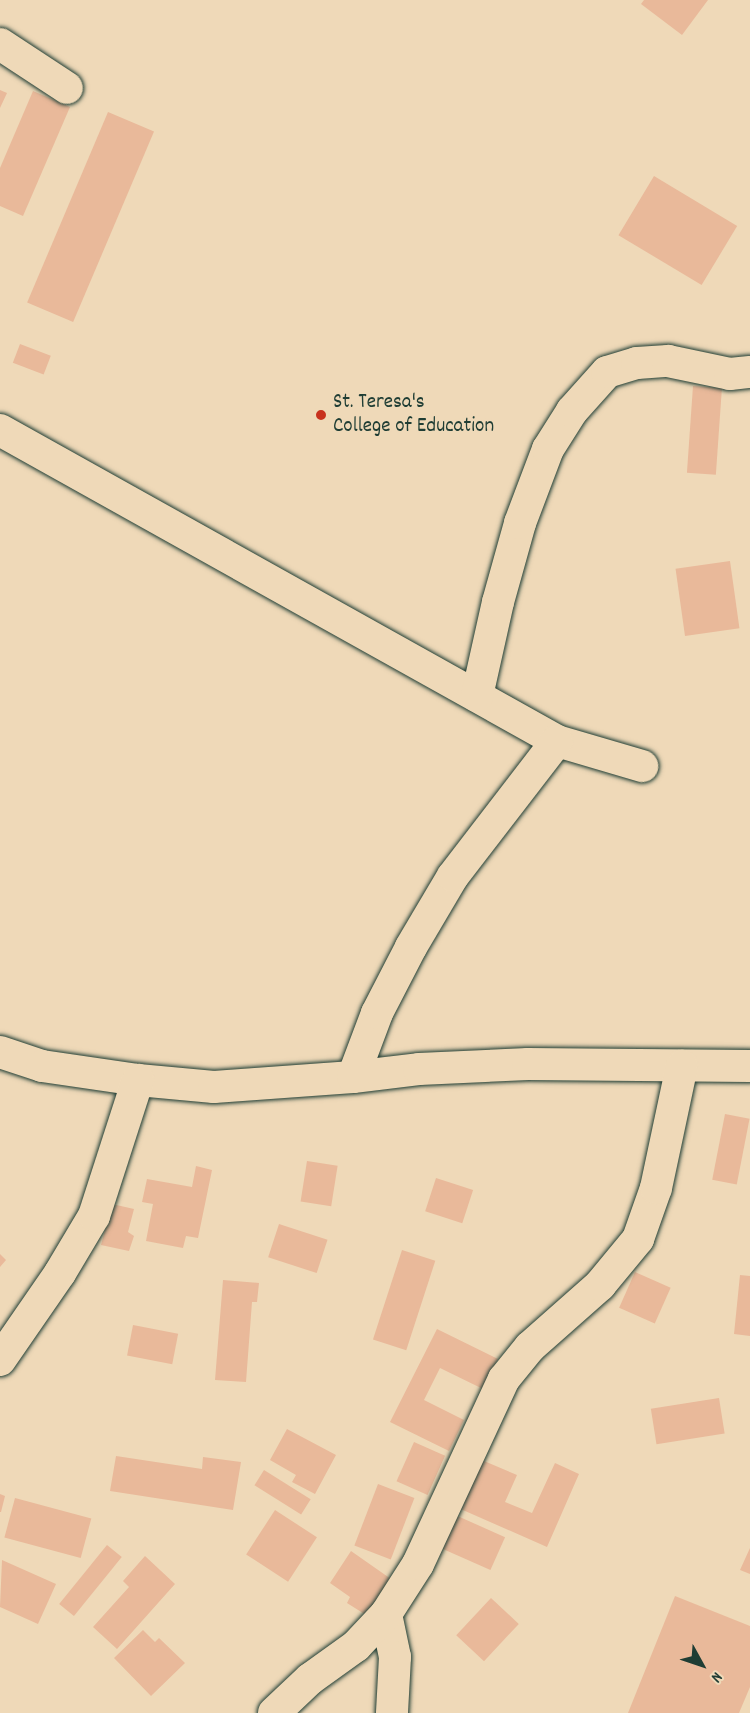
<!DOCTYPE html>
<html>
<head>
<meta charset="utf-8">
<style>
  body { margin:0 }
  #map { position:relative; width:750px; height:1713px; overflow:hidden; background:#efd9b8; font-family:Dekko,sans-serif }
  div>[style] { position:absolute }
  .building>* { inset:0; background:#e9b99a; transform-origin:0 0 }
  .roads { filter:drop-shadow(0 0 2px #1f3d34) drop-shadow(0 0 2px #1f3d34) }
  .minor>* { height:32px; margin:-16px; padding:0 16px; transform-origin:16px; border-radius:16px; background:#efd9b8 }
  .dots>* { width:16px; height:16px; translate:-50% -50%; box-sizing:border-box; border:3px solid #efd9b8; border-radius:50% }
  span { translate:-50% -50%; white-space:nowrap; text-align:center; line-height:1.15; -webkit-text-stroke:4.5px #efd9b8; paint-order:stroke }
  .poi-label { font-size:21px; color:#1f3d34 }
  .left { translate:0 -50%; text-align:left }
  .north { position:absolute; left:672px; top:1635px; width:60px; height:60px; -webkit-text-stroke:4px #efd9b8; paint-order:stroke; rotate:130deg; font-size:16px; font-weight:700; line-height:24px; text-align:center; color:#1f3d34 }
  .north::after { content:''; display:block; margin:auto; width:21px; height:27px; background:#1f3d34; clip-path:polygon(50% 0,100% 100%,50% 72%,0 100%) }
</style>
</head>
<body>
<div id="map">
  <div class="building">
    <div style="clip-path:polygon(644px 0,708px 0,682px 35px,641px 4px)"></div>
    <div style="clip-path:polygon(0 90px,7px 93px,0 108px)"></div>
    <div style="clip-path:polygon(33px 91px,70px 107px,23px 216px,0 206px,0 168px)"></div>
    <div style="left:108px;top:112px;width:50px;height:207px;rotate:23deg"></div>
    <div style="left:654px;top:176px;width:97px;height:69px;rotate:31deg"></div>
    <div style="left:20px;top:344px;width:33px;height:20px;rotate:21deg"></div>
    <div style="left:693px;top:386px;width:29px;height:87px;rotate:4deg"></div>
    <div style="left:730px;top:561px;width:68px;height:55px;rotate:82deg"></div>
    <div style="left:725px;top:1114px;width:25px;height:67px;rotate:11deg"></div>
    <div style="left:307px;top:1161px;width:31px;height:41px;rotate:9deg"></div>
    <div style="clip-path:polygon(196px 1166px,212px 1170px,198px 1238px,186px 1236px,183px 1248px,146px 1241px,153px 1204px,142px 1202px,147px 1179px,192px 1187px)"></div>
    <div style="left:436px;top:1178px;width:39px;height:35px;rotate:18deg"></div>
    <div style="clip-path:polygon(112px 1204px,134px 1209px,128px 1232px,134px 1236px,129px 1251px,101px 1245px)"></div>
    <div style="left:279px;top:1224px;width:51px;height:35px;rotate:18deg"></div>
    <div style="left:402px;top:1250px;width:35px;height:94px;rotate:18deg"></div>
    <div style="clip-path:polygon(0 1254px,6px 1260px,0 1267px)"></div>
    <div style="left:635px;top:1272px;width:39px;height:39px;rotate:24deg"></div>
    <div style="clip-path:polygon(740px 1275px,750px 1276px,750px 1336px,734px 1334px)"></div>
    <div style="clip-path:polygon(223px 1280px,259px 1283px,257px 1302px,252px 1302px,246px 1382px,215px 1380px)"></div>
    <div style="left:133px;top:1325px;width:46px;height:31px;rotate:11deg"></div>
    <div style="clip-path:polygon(437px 1329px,498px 1359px,483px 1389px,440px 1368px,424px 1400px,464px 1420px,449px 1451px,390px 1422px)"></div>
    <div style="left:719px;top:1398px;width:36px;height:69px;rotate:81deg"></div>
    <div style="clip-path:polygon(287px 1429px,336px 1455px,315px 1494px,292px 1482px,296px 1475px,270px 1460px)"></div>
    <div style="left:414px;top:1442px;width:34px;height:43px;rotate:24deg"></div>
    <div style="clip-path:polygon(116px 1456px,202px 1469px,203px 1457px,241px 1462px,233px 1510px,110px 1491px)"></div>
    <div style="clip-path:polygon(477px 1458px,517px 1475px,505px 1502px,532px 1513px,555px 1463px,579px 1474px,547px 1547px,456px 1507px)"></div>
    <div style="left:264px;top:1470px;width:55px;height:18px;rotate:32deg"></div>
    <div style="left:378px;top:1484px;width:39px;height:66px;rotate:21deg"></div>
    <div style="clip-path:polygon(0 1494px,5px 1496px,1px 1512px,0 1512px)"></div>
    <div style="left:15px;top:1498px;width:79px;height:41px;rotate:15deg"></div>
    <div style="left:275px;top:1510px;width:50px;height:53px;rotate:33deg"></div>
    <div style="left:453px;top:1514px;width:57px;height:36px;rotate:24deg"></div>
    <div style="left:107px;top:1545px;width:19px;height:76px;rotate:39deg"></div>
    <div style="clip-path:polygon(750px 1548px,750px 1574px,740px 1570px)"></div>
    <div style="clip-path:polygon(351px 1551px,391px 1579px,366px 1615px,347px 1603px,350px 1597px,330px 1583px)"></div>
    <div style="clip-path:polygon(145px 1556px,175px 1584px,117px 1649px,93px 1627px,129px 1587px,123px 1581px)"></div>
    <div style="clip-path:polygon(2px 1560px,56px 1584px,38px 1624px,0 1607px)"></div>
    <div style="clip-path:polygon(675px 1596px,750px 1626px,750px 1687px,739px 1713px,628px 1713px)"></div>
    <div style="left:491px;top:1598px;width:38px;height:51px;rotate:43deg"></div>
    <div style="clip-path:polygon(143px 1630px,155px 1642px,159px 1638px,185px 1663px,151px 1696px,114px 1658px)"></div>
  </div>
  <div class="roads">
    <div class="minor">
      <div style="left:0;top:44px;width:80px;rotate:33.3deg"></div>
      <div style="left:0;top:430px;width:638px;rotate:29.18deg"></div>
      <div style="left:557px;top:741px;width:89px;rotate:16.4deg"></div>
      <div style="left:477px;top:696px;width:96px;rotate:-77.4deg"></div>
      <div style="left:498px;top:602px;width:82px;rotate:-74.4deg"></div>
      <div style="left:520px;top:523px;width:79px;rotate:-69.3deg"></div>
      <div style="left:548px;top:449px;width:45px;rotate:-57.7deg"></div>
      <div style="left:572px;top:411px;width:52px;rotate:-48.1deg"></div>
      <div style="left:607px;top:372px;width:31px;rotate:-17deg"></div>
      <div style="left:637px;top:363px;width:31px;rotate:-4deg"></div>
      <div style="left:668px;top:361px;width:63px;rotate:11.8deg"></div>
      <div style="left:730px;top:374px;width:20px;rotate:-6deg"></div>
      <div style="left:0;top:1052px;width:44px;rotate:18.4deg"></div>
      <div style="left:42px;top:1066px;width:97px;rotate:8.3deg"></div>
      <div style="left:138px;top:1080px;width:76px;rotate:5.3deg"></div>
      <div style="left:214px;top:1087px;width:139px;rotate:-4.1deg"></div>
      <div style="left:353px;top:1077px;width:66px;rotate:-6.9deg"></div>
      <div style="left:419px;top:1069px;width:109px;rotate:-2.6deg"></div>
      <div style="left:528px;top:1064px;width:222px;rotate:0.5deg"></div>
      <div style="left:353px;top:1077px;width:68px;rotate:-69.4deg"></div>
      <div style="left:377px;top:1013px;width:74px;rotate:-62.7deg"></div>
      <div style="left:411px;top:947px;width:82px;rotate:-59.4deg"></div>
      <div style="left:453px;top:876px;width:170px;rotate:-52.4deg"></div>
      <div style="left:0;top:1360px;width:106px;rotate:-55.4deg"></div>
      <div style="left:60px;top:1273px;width:66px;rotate:-59.2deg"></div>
      <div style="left:94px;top:1216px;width:143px;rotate:-72.1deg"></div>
      <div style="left:386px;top:1614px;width:44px;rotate:78.2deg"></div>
      <div style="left:395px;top:1657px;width:56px;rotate:93.1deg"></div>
      <div style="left:274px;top:1713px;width:50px;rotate:-43.4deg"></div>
      <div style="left:310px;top:1679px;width:57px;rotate:-35.7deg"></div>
      <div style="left:356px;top:1646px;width:44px;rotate:-46.8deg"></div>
      <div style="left:386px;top:1614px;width:59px;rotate:-57.4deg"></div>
      <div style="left:418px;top:1564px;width:204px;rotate:-65.1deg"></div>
      <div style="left:504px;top:1379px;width:41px;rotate:-50.9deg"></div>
      <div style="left:530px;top:1347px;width:94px;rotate:-41.5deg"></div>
      <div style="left:600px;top:1285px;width:60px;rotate:-50.4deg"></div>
      <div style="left:638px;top:1239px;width:54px;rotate:-70.6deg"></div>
      <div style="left:656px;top:1188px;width:125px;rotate:-78deg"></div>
    </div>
  </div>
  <div class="dots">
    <div style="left:321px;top:415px;background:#c8321e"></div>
  </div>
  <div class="poi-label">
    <span class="left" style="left:333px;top:415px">St. Teresa's<br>College of Education</span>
  </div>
  <div class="north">N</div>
</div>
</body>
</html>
